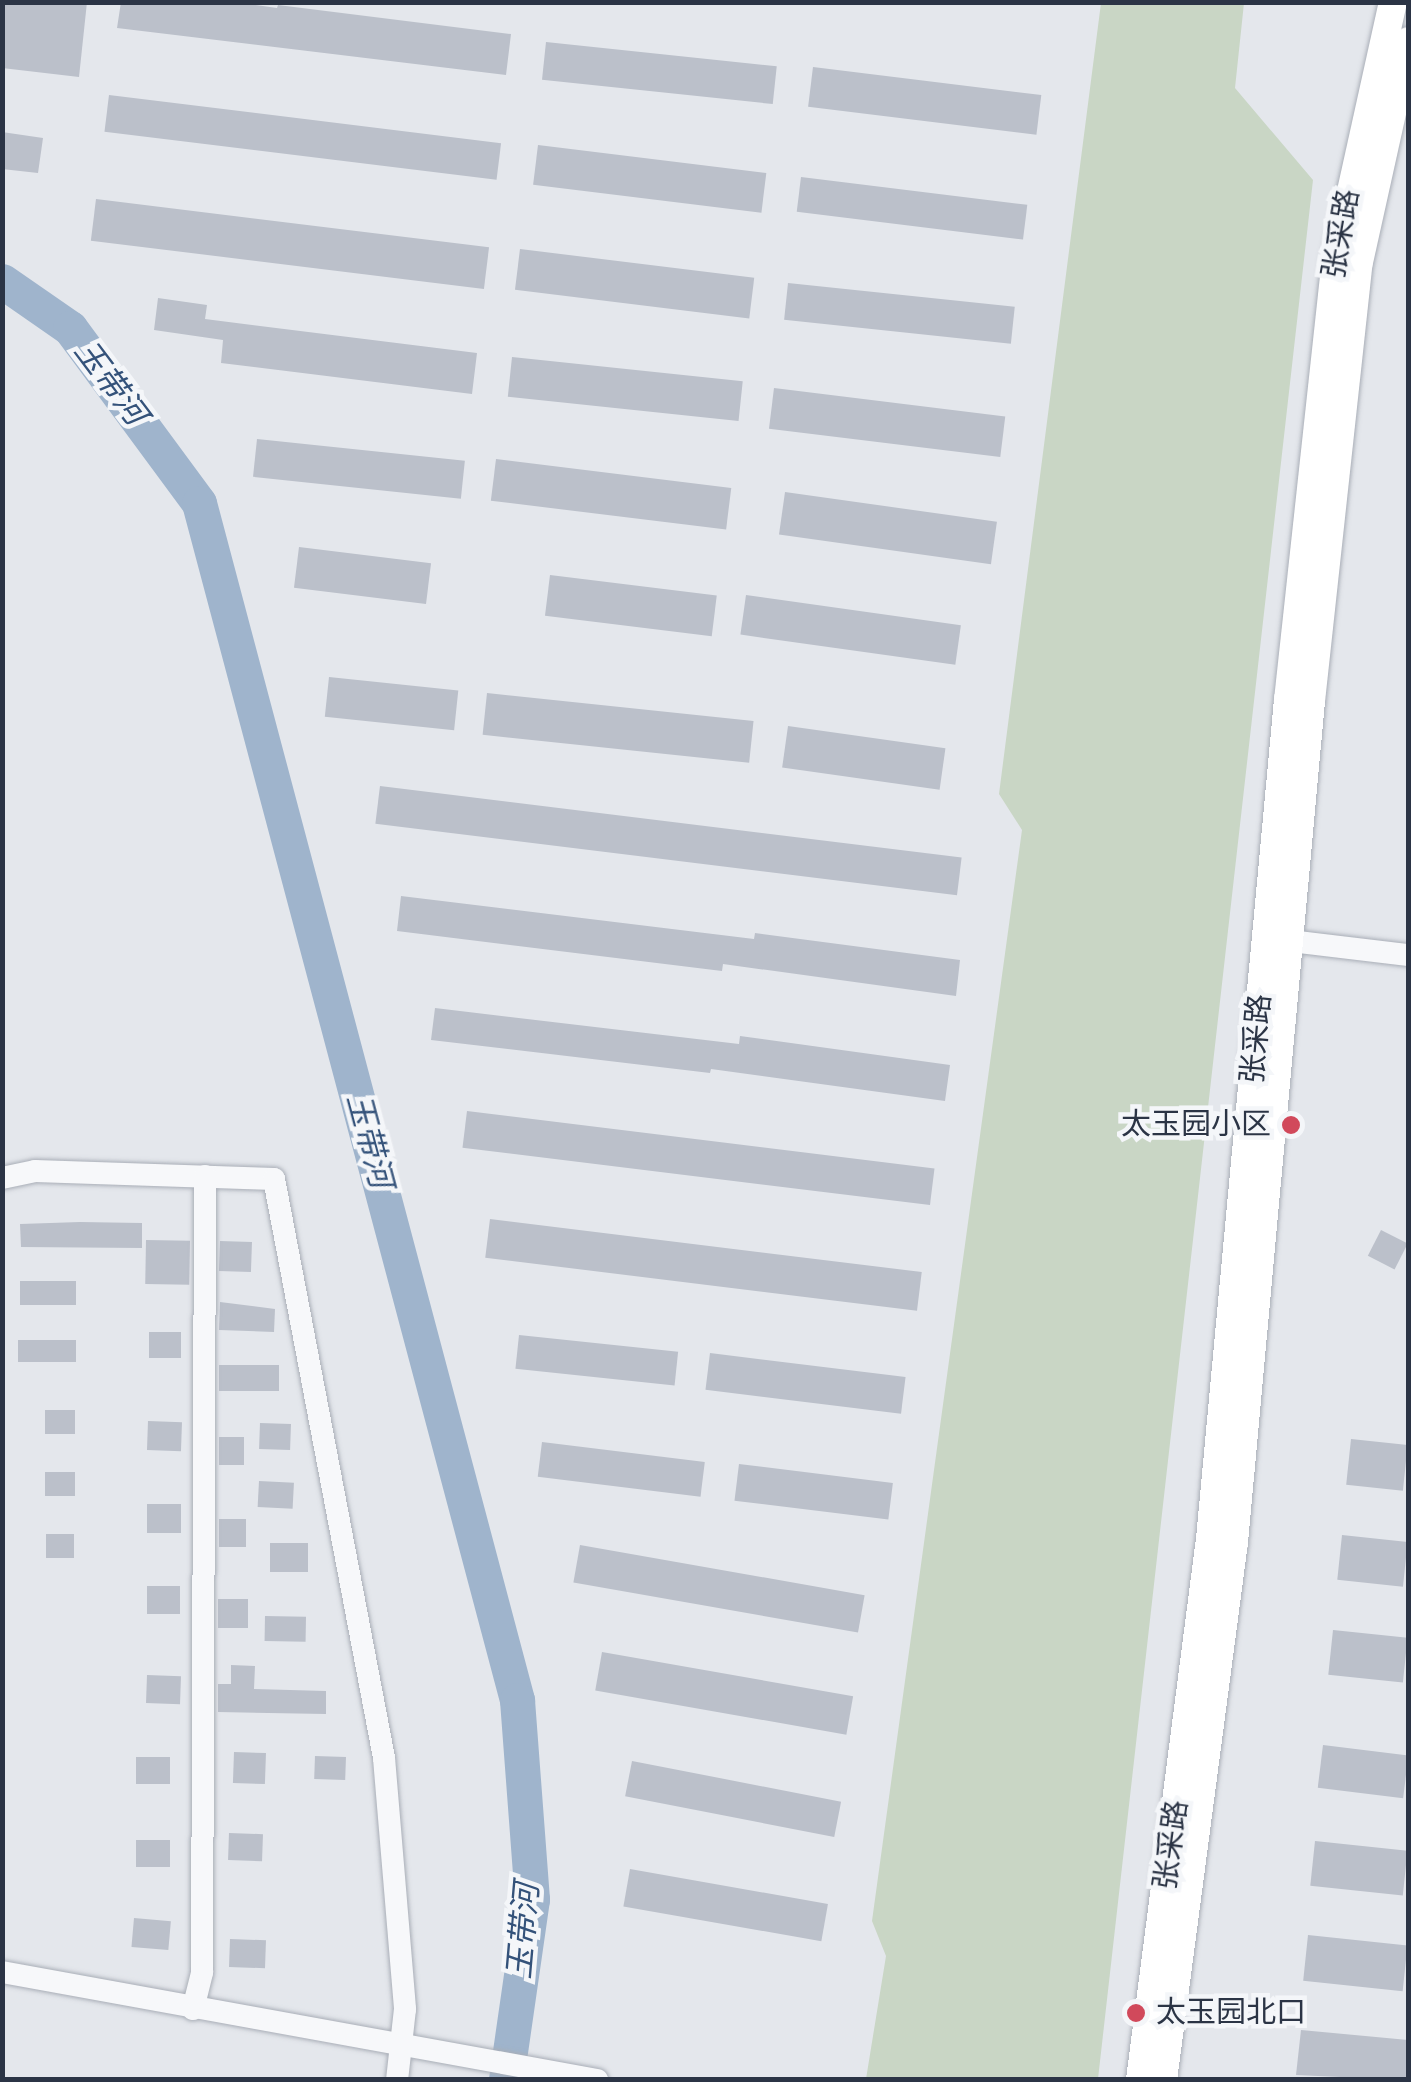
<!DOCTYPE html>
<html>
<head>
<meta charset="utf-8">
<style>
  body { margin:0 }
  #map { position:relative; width:1411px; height:2082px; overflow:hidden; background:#e4e7ec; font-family:"Nunito Sans","Noto Sans SC",sans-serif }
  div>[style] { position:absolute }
  .green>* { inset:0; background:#c9d6c5 }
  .river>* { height:35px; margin:-17.5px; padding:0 17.5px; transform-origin:17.5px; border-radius:17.5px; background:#9fb4cc }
  .building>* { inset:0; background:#bbc0ca; transform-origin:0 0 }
  .roads { filter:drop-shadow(0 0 2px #a9aeb7) drop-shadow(0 0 2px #a9aeb7) }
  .minor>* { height:22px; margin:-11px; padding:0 11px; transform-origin:11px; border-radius:11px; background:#f7f8fa }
  .major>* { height:28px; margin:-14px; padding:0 14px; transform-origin:14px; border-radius:14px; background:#fff }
  .dots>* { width:28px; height:28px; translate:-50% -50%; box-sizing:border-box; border:5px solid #f4f6f9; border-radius:50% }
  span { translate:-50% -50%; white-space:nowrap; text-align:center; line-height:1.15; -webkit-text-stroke:9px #f4f6f9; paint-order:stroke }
  .street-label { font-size:30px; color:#2b3445 }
  .poi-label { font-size:30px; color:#2b3445 }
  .right { translate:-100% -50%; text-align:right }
  .left { translate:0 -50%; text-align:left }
  .water-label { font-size:32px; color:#34527a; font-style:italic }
  .frame { position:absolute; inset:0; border:5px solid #2b3445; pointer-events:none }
</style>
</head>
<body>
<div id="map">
  <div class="green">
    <div style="clip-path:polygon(1101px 3px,1244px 3px,1235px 88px,1313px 180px,1098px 2079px,866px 2079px,886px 1956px,872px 1921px,1022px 830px,999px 794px)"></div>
  </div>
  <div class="river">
    <div style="left:2px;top:281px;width:83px;rotate:34.7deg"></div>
    <div style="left:70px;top:328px;width:217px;rotate:53.6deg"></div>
    <div style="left:199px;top:503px;width:1239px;rotate:75.12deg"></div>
    <div style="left:517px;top:1700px;width:200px;rotate:85.7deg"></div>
    <div style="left:532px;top:1899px;width:183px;rotate:98.2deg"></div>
  </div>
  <div class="building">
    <div style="clip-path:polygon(2px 2px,87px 2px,79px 77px,2px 68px)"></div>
    <div style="clip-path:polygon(121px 2px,234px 2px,277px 8px,278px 5px,511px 34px,506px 75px,117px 28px)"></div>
    <div style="left:546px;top:42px;width:232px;height:38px;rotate:6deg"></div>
    <div style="left:813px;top:67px;width:230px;height:40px;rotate:7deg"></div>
    <div style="left:109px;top:95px;width:395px;height:37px;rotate:7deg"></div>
    <div style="clip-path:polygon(2px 132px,43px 138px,38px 173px,2px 169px)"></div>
    <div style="left:538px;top:145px;width:230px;height:40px;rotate:7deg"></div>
    <div style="left:801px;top:177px;width:228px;height:35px;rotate:7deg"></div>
    <div style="left:96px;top:199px;width:396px;height:42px;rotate:7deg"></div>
    <div style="left:520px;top:249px;width:236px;height:41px;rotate:7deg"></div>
    <div style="left:788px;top:283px;width:228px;height:37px;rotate:6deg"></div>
    <div style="clip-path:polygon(158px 298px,207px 305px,205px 319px,477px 353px,472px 394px,221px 363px,223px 340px,154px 330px)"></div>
    <div style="left:512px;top:357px;width:232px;height:40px;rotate:6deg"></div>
    <div style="left:774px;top:388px;width:233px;height:41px;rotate:7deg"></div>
    <div style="left:257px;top:439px;width:209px;height:38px;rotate:6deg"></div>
    <div style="left:496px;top:459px;width:237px;height:42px;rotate:7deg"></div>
    <div style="left:785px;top:492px;width:214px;height:43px;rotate:8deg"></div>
    <div style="left:299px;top:547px;width:133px;height:41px;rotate:7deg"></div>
    <div style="left:550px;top:575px;width:168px;height:41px;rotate:7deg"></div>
    <div style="left:746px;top:595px;width:217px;height:40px;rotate:8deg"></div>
    <div style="left:329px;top:677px;width:130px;height:40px;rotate:6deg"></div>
    <div style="left:487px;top:693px;width:268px;height:42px;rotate:6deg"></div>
    <div style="left:788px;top:726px;width:159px;height:42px;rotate:8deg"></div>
    <div style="left:380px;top:786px;width:586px;height:38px;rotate:7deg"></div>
    <div style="clip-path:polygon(401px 896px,754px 939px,755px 933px,960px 960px,956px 996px,723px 964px,722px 971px,397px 931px)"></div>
    <div style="clip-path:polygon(435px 1008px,739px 1044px,740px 1036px,950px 1065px,945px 1101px,711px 1069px,710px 1073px,431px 1040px)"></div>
    <div style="left:467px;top:1111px;width:471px;height:37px;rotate:7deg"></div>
    <div style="left:490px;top:1219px;width:435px;height:39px;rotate:7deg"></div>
    <div style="clip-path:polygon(80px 1222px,142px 1223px,142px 1248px,21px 1247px,20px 1224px)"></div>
    <div style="left:1381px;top:1230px;width:30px;height:29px;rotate:27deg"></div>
    <div style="left:146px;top:1240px;width:44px;height:44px;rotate:1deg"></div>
    <div style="left:220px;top:1241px;width:32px;height:30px;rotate:2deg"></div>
    <div style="left:76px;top:1281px;width:24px;height:56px;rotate:90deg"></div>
    <div style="clip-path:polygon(220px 1302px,275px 1309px,274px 1332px,219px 1330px)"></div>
    <div style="left:149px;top:1332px;width:32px;height:26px"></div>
    <div style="left:519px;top:1335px;width:160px;height:34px;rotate:6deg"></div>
    <div style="left:18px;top:1340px;width:58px;height:22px"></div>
    <div style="left:710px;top:1353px;width:197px;height:37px;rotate:7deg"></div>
    <div style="left:279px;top:1365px;width:26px;height:60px;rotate:90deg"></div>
    <div style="left:45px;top:1410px;width:30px;height:24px"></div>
    <div style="left:148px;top:1421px;width:34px;height:29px;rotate:2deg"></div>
    <div style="left:260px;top:1423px;width:31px;height:26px;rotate:2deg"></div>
    <div style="left:219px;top:1437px;width:25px;height:28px"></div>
    <div style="left:1351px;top:1439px;width:57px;height:46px;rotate:6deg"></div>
    <div style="left:542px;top:1442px;width:164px;height:35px;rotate:7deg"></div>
    <div style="left:739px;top:1464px;width:155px;height:37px;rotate:7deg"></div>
    <div style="left:45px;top:1472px;width:30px;height:24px"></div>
    <div style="left:259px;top:1481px;width:35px;height:26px;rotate:3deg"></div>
    <div style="left:147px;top:1504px;width:34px;height:29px"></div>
    <div style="left:219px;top:1519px;width:27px;height:28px"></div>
    <div style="left:46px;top:1534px;width:28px;height:24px"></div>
    <div style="left:1342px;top:1535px;width:66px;height:45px;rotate:6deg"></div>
    <div style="left:270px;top:1543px;width:38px;height:29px"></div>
    <div style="left:580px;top:1545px;width:289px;height:38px;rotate:10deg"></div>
    <div style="left:147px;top:1586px;width:33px;height:28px"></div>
    <div style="left:218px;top:1599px;width:30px;height:29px"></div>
    <div style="left:265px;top:1616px;width:41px;height:25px;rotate:1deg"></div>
    <div style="left:1333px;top:1630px;width:75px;height:45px;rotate:6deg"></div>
    <div style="left:602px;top:1652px;width:255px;height:39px;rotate:10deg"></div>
    <div style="clip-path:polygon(231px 1665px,255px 1666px,254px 1689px,326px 1691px,326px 1714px,218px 1712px,218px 1684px,231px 1684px)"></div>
    <div style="left:147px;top:1675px;width:34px;height:28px;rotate:2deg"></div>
    <div style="left:1323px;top:1745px;width:86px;height:43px;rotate:7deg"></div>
    <div style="left:234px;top:1752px;width:32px;height:31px;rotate:2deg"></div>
    <div style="left:315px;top:1756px;width:31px;height:23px;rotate:2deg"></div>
    <div style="left:136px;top:1757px;width:34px;height:27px"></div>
    <div style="left:632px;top:1761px;width:213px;height:36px;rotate:11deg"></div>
    <div style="left:229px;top:1833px;width:34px;height:27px;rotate:2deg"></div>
    <div style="left:136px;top:1840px;width:34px;height:27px"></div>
    <div style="left:1315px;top:1841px;width:93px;height:45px;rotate:6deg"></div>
    <div style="left:630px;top:1869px;width:201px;height:38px;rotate:10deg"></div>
    <div style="left:134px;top:1918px;width:37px;height:29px;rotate:5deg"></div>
    <div style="left:1308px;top:1935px;width:100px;height:46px;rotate:6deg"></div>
    <div style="left:230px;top:1939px;width:36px;height:28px;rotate:2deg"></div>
    <div style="clip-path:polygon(1301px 2030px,1408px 2040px,1407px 2080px,1296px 2075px)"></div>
  </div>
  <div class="roads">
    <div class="minor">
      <div style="left:1273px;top:939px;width:136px;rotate:6.8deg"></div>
      <div style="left:2px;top:1178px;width:34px;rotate:-12deg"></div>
      <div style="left:35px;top:1171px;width:239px;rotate:1.9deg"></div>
      <div style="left:274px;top:1179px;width:589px;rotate:79.24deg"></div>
      <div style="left:384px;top:1758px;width:252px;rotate:85.2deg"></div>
      <div style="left:405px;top:2009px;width:71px;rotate:96.4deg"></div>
      <div style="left:2px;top:1972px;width:605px;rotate:10.29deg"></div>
      <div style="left:193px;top:2009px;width:38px;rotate:-76deg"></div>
      <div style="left:202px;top:1972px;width:796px;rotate:-89.78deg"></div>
    </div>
    <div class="major">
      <div style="left:1140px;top:2080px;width:546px;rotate:-82.63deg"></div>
      <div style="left:1210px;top:1539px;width:843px;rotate:-84.69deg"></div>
      <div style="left:1288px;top:700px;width:444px;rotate:-83.8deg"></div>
      <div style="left:1336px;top:259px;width:263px;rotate:-77.5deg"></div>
      <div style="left:1163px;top:2080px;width:543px;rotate:-82.48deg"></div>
      <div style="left:1234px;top:1542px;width:845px;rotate:-84.77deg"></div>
      <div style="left:1311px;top:701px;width:442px;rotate:-83.8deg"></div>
      <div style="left:1359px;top:262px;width:226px;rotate:-77.5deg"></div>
    </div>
  </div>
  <div class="dots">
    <div style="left:1291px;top:1125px;background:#d1495b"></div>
    <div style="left:1136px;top:2013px;background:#d1495b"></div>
  </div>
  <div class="street-label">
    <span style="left:1342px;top:234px;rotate:-80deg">张采路</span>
    <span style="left:1257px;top:1039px;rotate:-85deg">张采路</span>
    <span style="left:1172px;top:1845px;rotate:-82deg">张采路</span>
  </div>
  <div class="poi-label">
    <span class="right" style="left:1271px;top:1125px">太玉园小区</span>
    <span class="left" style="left:1156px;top:2013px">太玉园北口</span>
  </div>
  <div class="water-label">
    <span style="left:110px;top:383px;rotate:53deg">玉带河</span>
    <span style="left:369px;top:1141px;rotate:75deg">玉带河</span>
    <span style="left:524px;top:1931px;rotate:-85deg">玉带河</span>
  </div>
  <div class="frame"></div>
</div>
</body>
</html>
